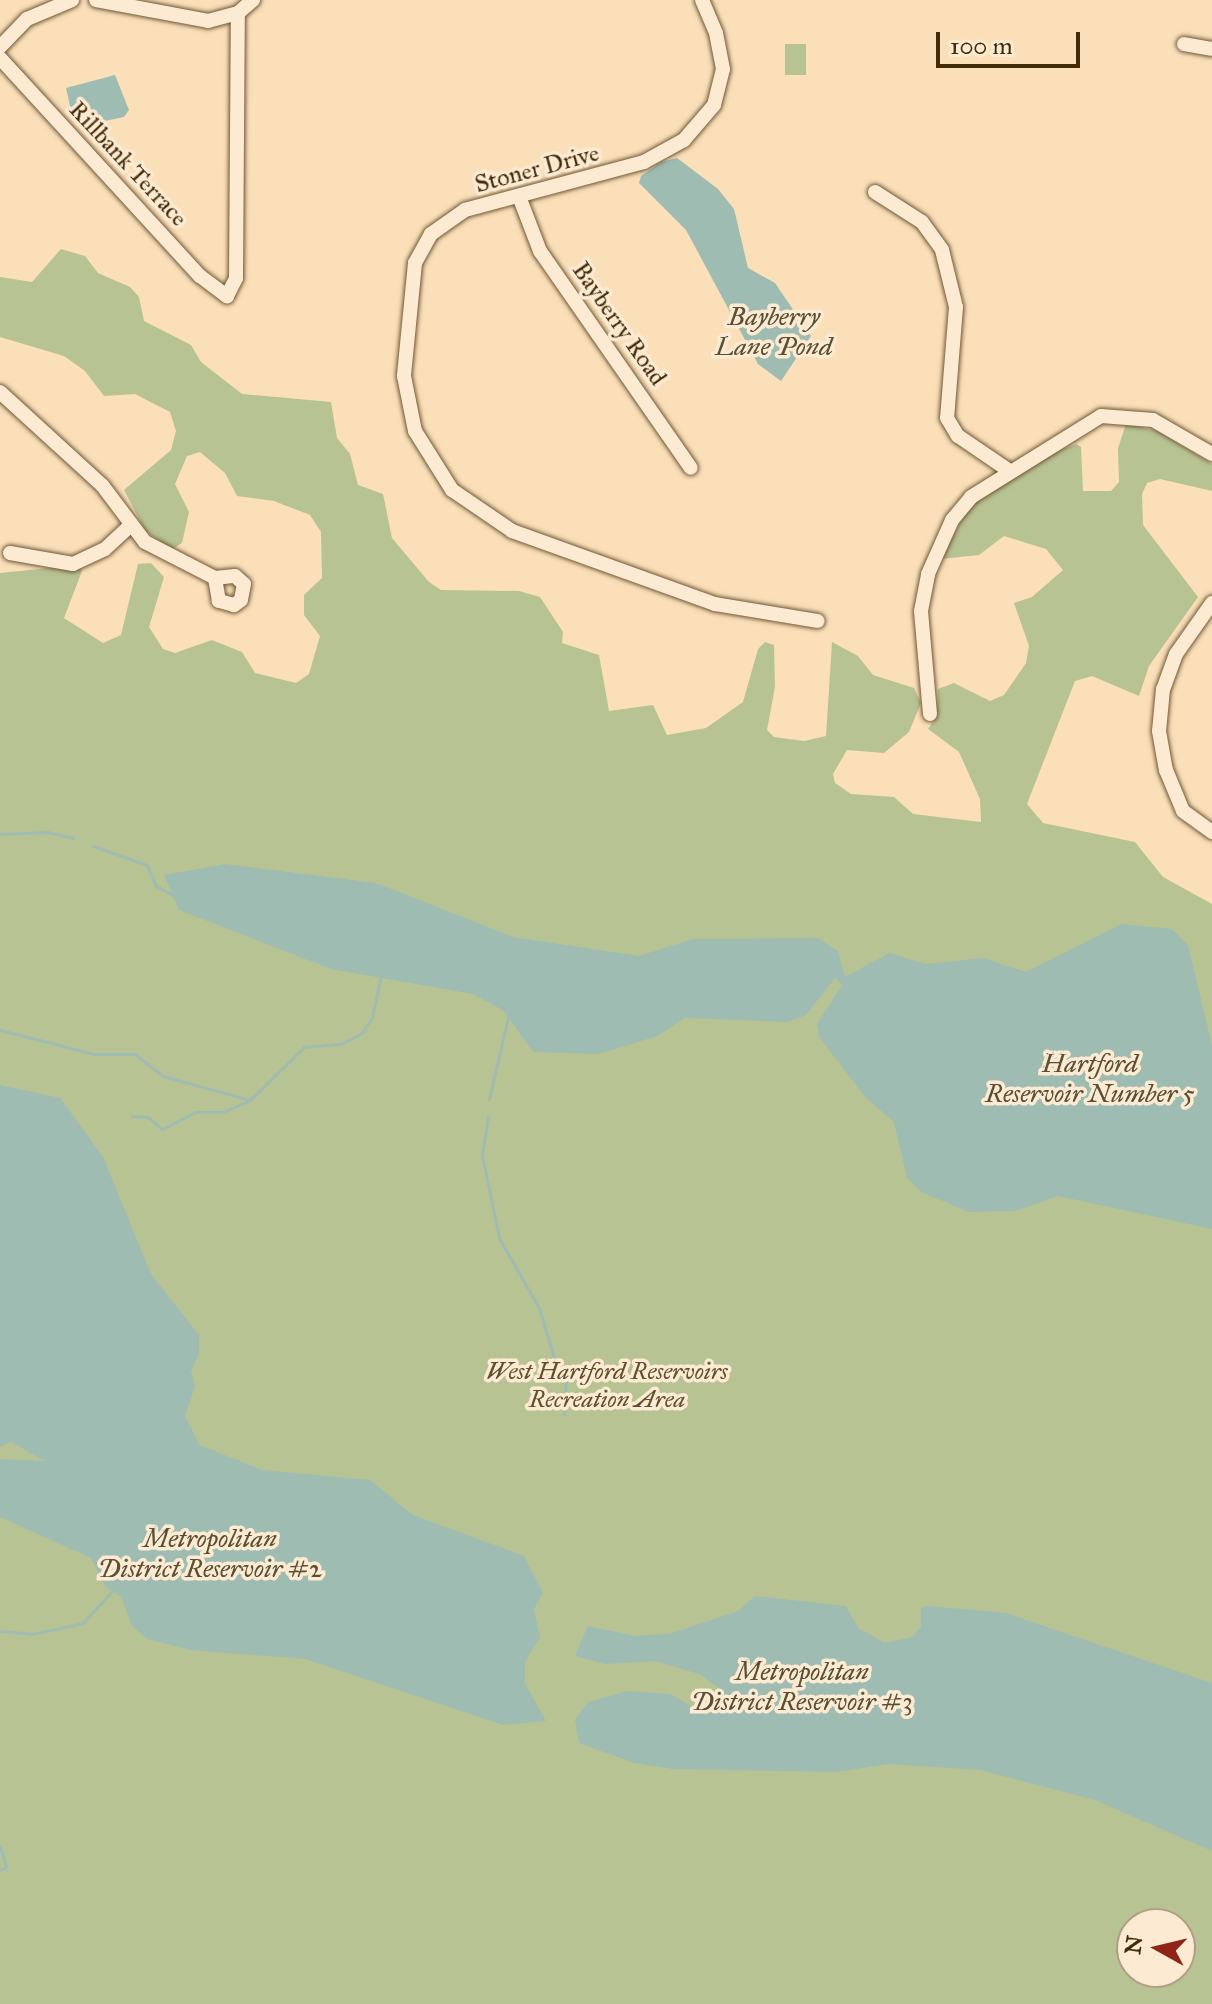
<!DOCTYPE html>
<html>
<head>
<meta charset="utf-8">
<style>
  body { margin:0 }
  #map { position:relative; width:1212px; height:2004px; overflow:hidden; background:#fadfb9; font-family:"IM FELL Great Primer",serif }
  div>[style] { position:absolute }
  .green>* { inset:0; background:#b8c394; transform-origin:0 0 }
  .water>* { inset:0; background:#9ebcb1 }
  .stream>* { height:3px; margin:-1.5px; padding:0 1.5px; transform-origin:1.5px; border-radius:1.5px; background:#9ebcb1 }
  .roads { filter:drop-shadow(0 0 2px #705835) drop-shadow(0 0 2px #705835) }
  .minor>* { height:14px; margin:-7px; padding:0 7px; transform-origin:7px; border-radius:7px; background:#fcead2 }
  span { translate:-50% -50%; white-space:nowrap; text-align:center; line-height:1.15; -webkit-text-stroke:7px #fcead2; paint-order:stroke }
  .street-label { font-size:24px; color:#422b09 }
  .park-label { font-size:24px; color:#60512c; font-style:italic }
  .water-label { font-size:26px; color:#594f33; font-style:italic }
  .north { position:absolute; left:1116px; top:1908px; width:80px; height:80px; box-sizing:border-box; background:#fcead2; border:2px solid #b29e82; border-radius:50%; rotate:278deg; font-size:22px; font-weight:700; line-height:32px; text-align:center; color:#422b09 }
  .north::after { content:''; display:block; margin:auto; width:28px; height:36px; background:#8f2418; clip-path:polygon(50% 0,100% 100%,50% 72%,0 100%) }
  .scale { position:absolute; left:936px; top:32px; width:144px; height:36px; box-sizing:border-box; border:4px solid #422b09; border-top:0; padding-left:10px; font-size:24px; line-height:28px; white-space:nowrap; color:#422b09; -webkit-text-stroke:6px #fcead2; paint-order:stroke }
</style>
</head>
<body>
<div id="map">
  <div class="green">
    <div style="left:785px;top:44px;width:21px;height:31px"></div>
    <div style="clip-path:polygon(evenodd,61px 249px,85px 256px,98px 273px,130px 287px,139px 297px,144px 321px,191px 345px,201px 362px,242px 394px,331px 402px,337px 438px,350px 454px,358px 485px,383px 494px,392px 538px,429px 582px,441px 590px,519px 591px,540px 597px,563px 632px,562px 643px,599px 655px,609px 711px,653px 705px,667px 735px,706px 728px,743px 702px,758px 649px,765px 642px,774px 645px,775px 687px,767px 730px,774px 737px,804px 741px,826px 736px,832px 642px,858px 656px,873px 675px,914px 688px,921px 703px,909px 732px,884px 753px,847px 750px,833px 774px,835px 783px,851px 794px,894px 797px,913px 814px,981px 822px,980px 799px,959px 752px,928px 729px,937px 715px,938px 689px,954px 683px,990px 701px,1004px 695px,1026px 663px,1029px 646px,1014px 603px,1032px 597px,1063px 570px,1046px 549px,1004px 536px,979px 555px,941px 559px,971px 503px,1035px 460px,1076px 444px,1081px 447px,1083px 491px,1111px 491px,1119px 482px,1118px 448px,1126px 424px,1157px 431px,1212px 464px,1212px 491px,1160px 479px,1147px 483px,1142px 494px,1143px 525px,1198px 597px,1149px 666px,1139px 696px,1092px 676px,1075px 681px,1027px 804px,1043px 823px,1135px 842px,1163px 877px,1212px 904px,1212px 2004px,0 2004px,0 573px,79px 565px,82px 571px,64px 618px,103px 643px,121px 635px,138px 564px,151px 563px,164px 577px,149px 627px,163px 649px,175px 653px,212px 640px,242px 652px,255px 673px,296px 683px,309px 674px,320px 636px,304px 615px,304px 595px,322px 578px,321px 532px,310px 515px,274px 501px,237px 496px,225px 473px,200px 452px,187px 456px,175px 484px,189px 512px,182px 543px,171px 550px,145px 530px,124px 490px,171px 450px,176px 431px,170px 412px,135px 394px,104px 396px,85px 371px,64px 356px,0 337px,0 277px,32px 282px,61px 249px,1132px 1924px,1180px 1924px,1180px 1972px,1132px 1972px,1132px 1924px)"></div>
  </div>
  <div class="water">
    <div style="clip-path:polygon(115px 75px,129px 110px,124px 117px,95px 123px,70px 106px,66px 88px)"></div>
    <div style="clip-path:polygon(677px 158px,718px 189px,734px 209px,748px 268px,775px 283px,811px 336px,781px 381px,758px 364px,686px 230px,639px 183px,641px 176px,661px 162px)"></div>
    <div style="clip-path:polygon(225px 864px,376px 883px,513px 937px,639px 956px,693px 939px,818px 938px,838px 951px,845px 977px,889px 953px,926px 964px,983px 958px,1026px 972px,1121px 924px,1172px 929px,1188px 945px,1212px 1045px,1212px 1229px,1058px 1196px,1015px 1211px,969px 1212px,921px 1192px,907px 1178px,894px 1122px,865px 1097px,819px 1037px,817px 1024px,842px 985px,835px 978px,806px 1015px,788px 1022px,685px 1018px,657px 1036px,599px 1054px,533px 1052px,504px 1011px,473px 994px,331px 969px,179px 910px,164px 875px)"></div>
    <div style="clip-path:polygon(0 1085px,60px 1098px,103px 1157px,151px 1274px,199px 1335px,199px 1354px,191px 1371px,195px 1386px,185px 1416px,200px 1445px,262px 1470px,370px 1480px,413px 1515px,524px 1556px,543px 1593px,534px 1609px,540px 1637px,525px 1662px,525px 1684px,546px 1721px,503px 1725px,305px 1659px,191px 1650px,147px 1639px,132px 1626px,121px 1597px,105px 1586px,91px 1558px,0 1517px,0 1459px,45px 1461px,11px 1442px,0 1447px)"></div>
    <div style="clip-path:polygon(755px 1596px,846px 1606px,858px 1628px,885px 1643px,912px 1637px,921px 1627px,921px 1608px,928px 1606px,1006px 1613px,1212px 1683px,1212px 1851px,1095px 1800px,980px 1770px,889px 1764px,836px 1772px,673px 1769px,634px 1763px,579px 1743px,575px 1720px,588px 1702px,627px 1691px,670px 1694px,706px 1715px,715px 1710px,720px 1698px,719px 1688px,699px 1674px,655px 1661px,605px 1664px,575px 1656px,588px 1626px,635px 1636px,669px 1634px,738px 1611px)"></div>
  </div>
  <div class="stream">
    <div style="left:0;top:834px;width:47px;rotate:-2.4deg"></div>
    <div style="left:47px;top:832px;width:27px;rotate:13deg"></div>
    <div style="left:93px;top:846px;width:57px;rotate:19.4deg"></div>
    <div style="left:147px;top:865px;width:23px;rotate:67deg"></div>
    <div style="left:156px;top:886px;width:19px;rotate:28deg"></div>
    <div style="left:0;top:1030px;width:97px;rotate:14.3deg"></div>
    <div style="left:94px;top:1054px;width:41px"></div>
    <div style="left:135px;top:1054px;width:36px;rotate:38deg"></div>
    <div style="left:163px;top:1076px;width:90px;rotate:15.4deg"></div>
    <div style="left:250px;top:1100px;width:76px;rotate:-44.5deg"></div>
    <div style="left:304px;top:1047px;width:37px;rotate:-5deg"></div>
    <div style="left:341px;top:1044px;width:24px;rotate:-28deg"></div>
    <div style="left:362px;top:1033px;width:19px;rotate:-58deg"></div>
    <div style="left:372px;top:1017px;width:43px;rotate:-77.9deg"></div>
    <div style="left:489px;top:1099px;width:88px;rotate:-76.9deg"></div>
    <div style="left:132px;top:1116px;width:16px;rotate:4deg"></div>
    <div style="left:148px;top:1117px;width:18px;rotate:41deg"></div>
    <div style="left:162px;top:1129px;width:38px;rotate:-27deg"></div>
    <div style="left:196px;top:1112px;width:27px"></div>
    <div style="left:223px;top:1112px;width:30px;rotate:-24deg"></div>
    <div style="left:488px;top:1117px;width:38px;rotate:99deg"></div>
    <div style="left:482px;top:1155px;width:85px;rotate:78.4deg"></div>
    <div style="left:499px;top:1238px;width:81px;rotate:60.3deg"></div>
    <div style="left:539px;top:1308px;width:59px;rotate:73.1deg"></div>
    <div style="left:556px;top:1364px;width:16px;rotate:52deg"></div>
    <div style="left:566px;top:1377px;width:38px;rotate:93deg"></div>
    <div style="left:0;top:1631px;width:32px;rotate:5deg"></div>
    <div style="left:32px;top:1634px;width:52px;rotate:-12.2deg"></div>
    <div style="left:83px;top:1623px;width:43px;rotate:-47.8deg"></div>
    <div style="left:0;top:1846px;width:22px;rotate:74deg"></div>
    <div style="left:6px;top:1867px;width:7px;rotate:153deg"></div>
  </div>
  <div class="roads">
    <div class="minor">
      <div style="left:96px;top:0;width:114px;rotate:10.6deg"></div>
      <div style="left:208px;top:21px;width:31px;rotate:-15deg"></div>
      <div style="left:238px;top:13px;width:20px;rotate:-41deg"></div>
      <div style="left:702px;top:0;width:36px;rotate:67deg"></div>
      <div style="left:716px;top:33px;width:37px;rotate:79deg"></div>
      <div style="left:723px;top:69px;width:37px;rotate:104deg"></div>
      <div style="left:714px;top:105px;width:46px;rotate:130.6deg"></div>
      <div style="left:684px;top:140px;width:46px;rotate:151.2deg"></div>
      <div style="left:644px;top:162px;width:185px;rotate:165deg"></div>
      <div style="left:465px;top:210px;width:42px;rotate:144.8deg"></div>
      <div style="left:431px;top:234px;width:33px;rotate:119deg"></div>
      <div style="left:415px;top:263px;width:114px;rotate:95.6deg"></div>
      <div style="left:404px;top:376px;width:56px;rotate:78.7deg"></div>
      <div style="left:415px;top:431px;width:70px;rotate:57.9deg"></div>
      <div style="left:452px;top:490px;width:73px;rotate:34.3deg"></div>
      <div style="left:512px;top:531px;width:216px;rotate:19.8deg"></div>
      <div style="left:715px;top:604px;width:104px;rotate:9.4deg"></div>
      <div style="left:1184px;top:44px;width:28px;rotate:10deg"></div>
      <div style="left:0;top:47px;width:39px;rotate:-46deg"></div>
      <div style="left:27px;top:19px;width:49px;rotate:-22.9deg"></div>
      <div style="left:0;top:58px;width:296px;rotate:47.5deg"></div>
      <div style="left:200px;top:276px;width:34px;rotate:37deg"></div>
      <div style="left:227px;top:296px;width:20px;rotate:-63deg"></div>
      <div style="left:236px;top:278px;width:265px;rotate:-89.6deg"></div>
      <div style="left:875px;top:192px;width:56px;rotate:32.6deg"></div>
      <div style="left:922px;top:222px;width:34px;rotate:54deg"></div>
      <div style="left:942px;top:250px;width:59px;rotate:76.2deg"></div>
      <div style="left:956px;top:307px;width:111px;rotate:94.6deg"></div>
      <div style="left:947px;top:418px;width:21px;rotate:59deg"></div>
      <div style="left:958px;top:436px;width:60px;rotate:34.2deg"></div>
      <div style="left:520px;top:199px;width:56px;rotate:69deg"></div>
      <div style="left:540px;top:251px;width:264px;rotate:55.2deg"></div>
      <div style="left:0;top:392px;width:138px;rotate:42.4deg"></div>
      <div style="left:102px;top:485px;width:71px;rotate:53deg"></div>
      <div style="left:145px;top:542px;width:79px;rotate:27.2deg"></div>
      <div style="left:215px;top:578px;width:20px;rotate:-6deg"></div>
      <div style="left:235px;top:576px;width:12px;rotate:42deg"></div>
      <div style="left:244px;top:584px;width:16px;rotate:101deg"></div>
      <div style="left:241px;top:600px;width:9px;rotate:144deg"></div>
      <div style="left:234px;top:605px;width:16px;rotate:-165deg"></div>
      <div style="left:219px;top:601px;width:23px;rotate:-100deg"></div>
      <div style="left:10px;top:553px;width:64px;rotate:9.9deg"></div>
      <div style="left:73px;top:564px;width:35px;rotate:-25deg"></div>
      <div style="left:105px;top:549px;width:34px;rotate:-43deg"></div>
      <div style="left:1212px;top:603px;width:62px;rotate:125.2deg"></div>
      <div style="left:1176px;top:654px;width:37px;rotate:110deg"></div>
      <div style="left:1163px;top:689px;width:42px;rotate:95.4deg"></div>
      <div style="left:1159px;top:731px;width:40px;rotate:80deg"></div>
      <div style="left:1166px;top:770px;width:44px;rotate:67.5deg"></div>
      <div style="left:1183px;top:811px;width:36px;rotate:36deg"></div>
      <div style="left:930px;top:714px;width:103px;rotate:-95deg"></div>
      <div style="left:921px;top:611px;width:38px;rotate:-79deg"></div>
      <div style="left:928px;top:574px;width:59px;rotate:-66deg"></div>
      <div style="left:952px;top:520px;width:30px;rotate:-50deg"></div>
      <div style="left:971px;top:497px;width:153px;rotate:-31.9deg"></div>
      <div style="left:1101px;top:416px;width:52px;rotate:4.4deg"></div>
      <div style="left:1153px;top:420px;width:68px;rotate:30deg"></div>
    </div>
  </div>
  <div class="street-label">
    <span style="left:128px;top:164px;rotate:47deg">Rillbank Terrace</span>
    <span style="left:537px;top:169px;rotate:-15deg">Stoner Drive</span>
    <span style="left:619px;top:324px;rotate:55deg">Bayberry Road</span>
  </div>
  <div class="park-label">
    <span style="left:607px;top:1386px">West Hartford Reservoirs<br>Recreation Area</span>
  </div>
  <div class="water-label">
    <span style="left:774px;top:332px">Bayberry<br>Lane Pond</span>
    <span style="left:1090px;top:1079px">Hartford<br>Reservoir Number 5</span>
    <span style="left:210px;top:1554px">Metropolitan<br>District Reservoir #2</span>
    <span style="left:802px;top:1687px">Metropolitan<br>District Reservoir #3</span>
  </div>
  <div class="north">N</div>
  <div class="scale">100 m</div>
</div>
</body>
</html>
